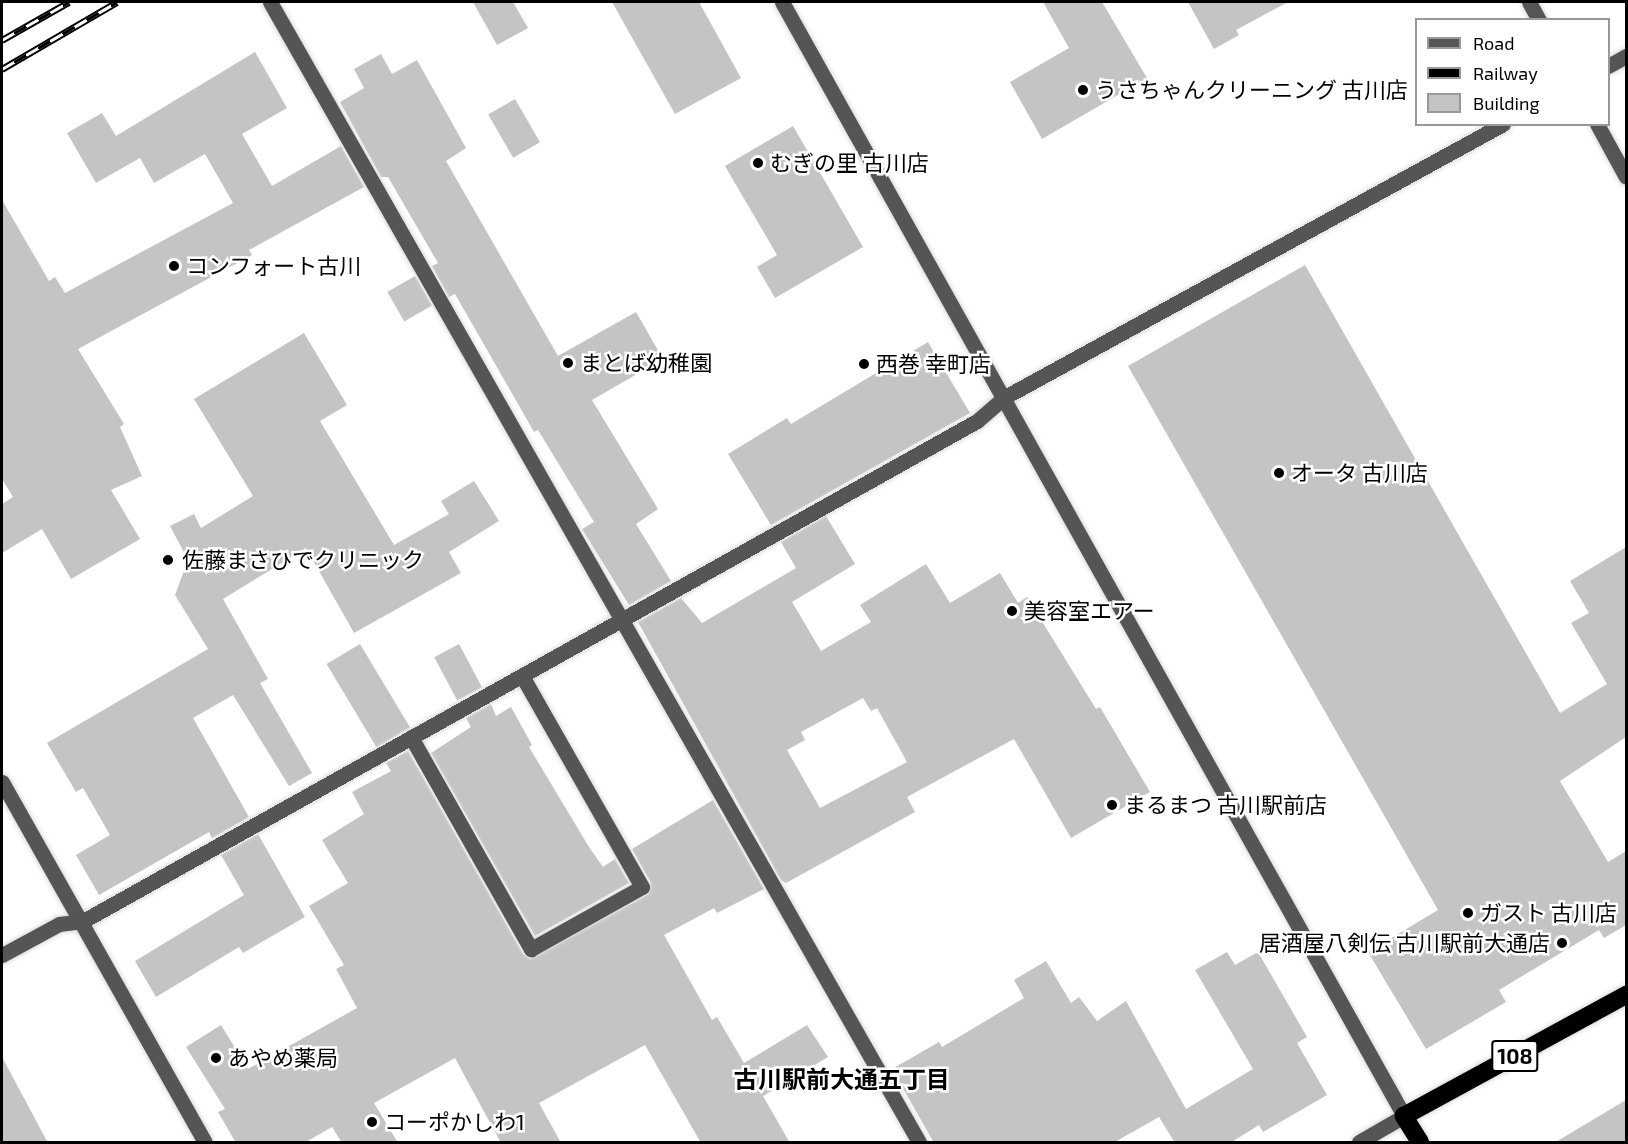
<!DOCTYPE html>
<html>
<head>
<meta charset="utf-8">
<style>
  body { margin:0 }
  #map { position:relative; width:1628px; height:1144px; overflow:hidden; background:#fff; font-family:"Exo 2","Noto Sans JP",sans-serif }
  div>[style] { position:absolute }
  .building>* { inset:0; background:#c4c4c4; transform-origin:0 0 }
  .roads { filter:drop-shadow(0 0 2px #dbdbdb) drop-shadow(0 0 2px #dbdbdb) }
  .minor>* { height:15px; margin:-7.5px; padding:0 7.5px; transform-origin:7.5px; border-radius:7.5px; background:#555 }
  .highway>* { height:18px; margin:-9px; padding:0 9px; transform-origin:9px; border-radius:9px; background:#000 }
  .rail>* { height:7px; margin-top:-3.5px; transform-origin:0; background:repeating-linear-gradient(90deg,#fff 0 14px,#000 0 28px); box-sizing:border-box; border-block:2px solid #000 }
  .dots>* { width:16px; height:16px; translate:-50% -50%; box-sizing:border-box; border:3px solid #fff; border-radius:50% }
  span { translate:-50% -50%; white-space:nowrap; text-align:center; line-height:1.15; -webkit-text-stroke:5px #fff; paint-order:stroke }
  .shield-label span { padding:2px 4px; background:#fff; border:2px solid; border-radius:4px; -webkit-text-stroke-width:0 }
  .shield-label { font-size:21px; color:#000; font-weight:700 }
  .poi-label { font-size:22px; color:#000 }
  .left { translate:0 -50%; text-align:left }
  .right { translate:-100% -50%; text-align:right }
  .neighbourhood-label { font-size:24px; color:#000; font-weight:700 }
  .frame { position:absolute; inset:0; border:3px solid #000; pointer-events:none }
  .legend { position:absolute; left:1415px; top:18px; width:195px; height:108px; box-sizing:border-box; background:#fff; border:2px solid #999; margin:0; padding:8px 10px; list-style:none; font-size:18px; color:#000 }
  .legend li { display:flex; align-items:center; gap:12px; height:30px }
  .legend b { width:30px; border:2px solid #999 }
</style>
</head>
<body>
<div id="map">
  <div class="building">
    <div style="clip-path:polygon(473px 2px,513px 2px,528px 28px,497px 45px)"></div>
    <div style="clip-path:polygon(612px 2px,699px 2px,741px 78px,675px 114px)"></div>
    <div style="clip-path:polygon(1043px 2px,1102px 2px,1147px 78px,1042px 139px,1010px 82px,1069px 48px)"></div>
    <div style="clip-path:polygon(1188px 2px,1288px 2px,1236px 30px,1239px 35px,1214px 49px)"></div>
    <div style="clip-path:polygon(255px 52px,287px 108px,242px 134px,272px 186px,341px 146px,364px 187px,249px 250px,252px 255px,78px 349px,124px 424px,120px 427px,142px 476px,111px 490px,140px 539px,71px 579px,42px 529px,2px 553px,2px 504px,13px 497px,2px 479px,2px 200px,49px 281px,55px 277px,65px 293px,233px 203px,205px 154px,154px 183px,140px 158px,96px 183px,67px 133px,102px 113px,116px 136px)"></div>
    <div style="clip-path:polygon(381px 54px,392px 74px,417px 60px,466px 148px,446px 161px,558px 356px,636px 312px,663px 359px,592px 400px,658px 509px,636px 524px,671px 581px,629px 605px,582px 529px,594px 522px,538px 430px,534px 432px,455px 294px,449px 297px,432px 266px,438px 263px,388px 177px,381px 177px,340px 102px,364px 88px,354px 69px)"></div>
    <div style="left:515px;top:99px;width:50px;height:31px;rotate:60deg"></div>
    <div style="clip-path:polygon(793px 126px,863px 247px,775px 298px,757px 267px,777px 255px,725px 166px)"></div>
    <div style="clip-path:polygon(1305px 265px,1560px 713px,1607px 684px,1571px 623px,1589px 613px,1570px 581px,1626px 547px,1626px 737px,1560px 781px,1608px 862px,1626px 851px,1626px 925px,1604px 938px,1599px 930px,1499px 990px,1506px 1002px,1426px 1049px,1368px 952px,1438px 910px,1128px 366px)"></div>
    <div style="left:415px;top:276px;width:34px;height:32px;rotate:60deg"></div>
    <div style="clip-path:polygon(304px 333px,347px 405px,320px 421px,394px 545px,449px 514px,441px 501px,474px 481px,499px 521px,449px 552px,461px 573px,354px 633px,306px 548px,223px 599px,268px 679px,260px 683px,312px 773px,289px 786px,233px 695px,193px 718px,249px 817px,212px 838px,209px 832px,99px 895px,76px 855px,110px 835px,83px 788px,76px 792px,47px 743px,208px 649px,175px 595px,188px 560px,170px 526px,194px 514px,201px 528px,253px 496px,194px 399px)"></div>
    <div style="clip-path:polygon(928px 342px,970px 413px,771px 525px,728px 454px,787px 418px,791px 424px)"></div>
    <div style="clip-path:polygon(evenodd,826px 516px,855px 564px,792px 602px,821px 651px,871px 622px,860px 605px,926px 564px,950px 603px,1000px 573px,1018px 603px,1027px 597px,1096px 709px,1100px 707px,1150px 792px,1071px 838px,1014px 739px,907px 797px,915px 812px,786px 883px,781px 880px,638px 622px,681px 598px,702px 623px,796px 568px,781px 542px,826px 516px,863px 698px,871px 711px,877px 708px,907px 762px,820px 808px,787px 750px,805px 740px,801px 732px,863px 698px)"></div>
    <div style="left:360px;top:644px;width:97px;height:39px;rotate:59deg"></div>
    <div style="left:459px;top:644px;width:49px;height:28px;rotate:62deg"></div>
    <div style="clip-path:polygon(491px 704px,496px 716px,511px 707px,532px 745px,529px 747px,589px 847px,603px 867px,615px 859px,629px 883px,535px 936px,431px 753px,471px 727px,466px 718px)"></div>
    <div style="clip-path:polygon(408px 751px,523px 954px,530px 959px,647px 895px,651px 883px,632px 849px,713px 800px,764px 889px,717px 913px,714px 908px,664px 935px,712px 1020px,717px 1017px,744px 1063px,807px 1025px,828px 1057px,763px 1096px,790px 1143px,701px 1143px,645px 1045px,539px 1103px,561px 1143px,501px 1143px,455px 1058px,374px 1103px,398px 1143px,342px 1143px,332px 1127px,304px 1143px,236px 1143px,218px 1112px,225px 1109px,186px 1047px,221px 1025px,248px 1069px,357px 1008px,336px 969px,344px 965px,309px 906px,348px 883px,322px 840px,364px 814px,352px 792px,391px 771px,386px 763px)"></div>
    <div style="clip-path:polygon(258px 834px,305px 917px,243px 953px,239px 947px,156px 997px,135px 961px,244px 895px,221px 855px)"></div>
    <div style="clip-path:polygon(1227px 952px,1235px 965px,1258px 952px,1307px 1037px,1297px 1043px,1327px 1095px,1263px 1132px,1259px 1125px,1230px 1143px,1175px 1143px,1159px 1117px,1113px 1143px,934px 1143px,892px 1069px,939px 1042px,942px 1047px,1024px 998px,1014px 980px,1046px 961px,1071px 1003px,1079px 997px,1097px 1021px,1126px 1001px,1186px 1109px,1253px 1069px,1195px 970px)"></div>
    <div style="clip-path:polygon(2px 1057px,48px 1143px,2px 1143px)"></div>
    <div style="clip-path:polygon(1626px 1100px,1626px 1143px,1554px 1143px)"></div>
  </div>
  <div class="roads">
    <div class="minor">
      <div style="left:270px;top:2px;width:1312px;rotate:60.35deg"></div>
      <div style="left:782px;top:2px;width:1276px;rotate:60.82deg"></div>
      <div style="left:1404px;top:1116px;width:52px;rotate:150deg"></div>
      <div style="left:1529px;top:2px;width:21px;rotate:61deg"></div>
      <div style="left:1608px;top:66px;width:21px;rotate:-29deg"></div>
      <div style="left:1597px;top:124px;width:60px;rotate:61.3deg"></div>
      <div style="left:411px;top:737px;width:244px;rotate:60.5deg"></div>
      <div style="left:531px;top:949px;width:127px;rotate:-29.2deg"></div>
      <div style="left:642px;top:887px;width:243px;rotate:-119.6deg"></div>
      <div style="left:2px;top:782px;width:413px;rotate:60.6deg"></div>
      <div style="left:2px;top:955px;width:65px;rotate:-28.5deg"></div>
      <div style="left:59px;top:924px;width:24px;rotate:-7deg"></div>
      <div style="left:83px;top:921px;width:1024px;rotate:-29.22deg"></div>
      <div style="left:977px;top:421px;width:35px;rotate:-41deg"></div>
      <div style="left:1003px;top:398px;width:570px;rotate:-28.72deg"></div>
    </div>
    <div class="highway">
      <div style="left:1420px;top:1142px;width:31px;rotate:-122deg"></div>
      <div style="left:1404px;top:1116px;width:253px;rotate:-28.6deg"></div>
    </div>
  </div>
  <div class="rail">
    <div style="left:2px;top:40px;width:77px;rotate:-29.6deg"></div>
    <div style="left:2px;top:69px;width:133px;rotate:-30.2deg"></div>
  </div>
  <div class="dots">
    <div style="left:1083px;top:90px;background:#000"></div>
    <div style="left:758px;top:163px;background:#000"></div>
    <div style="left:174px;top:266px;background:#000"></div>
    <div style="left:568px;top:363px;background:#000"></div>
    <div style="left:864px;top:364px;background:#000"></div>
    <div style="left:1279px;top:473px;background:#000"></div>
    <div style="left:168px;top:560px;background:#000"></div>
    <div style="left:1012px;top:611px;background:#000"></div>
    <div style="left:1112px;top:805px;background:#000"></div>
    <div style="left:1468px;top:913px;background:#000"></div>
    <div style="left:1562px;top:943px;background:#000"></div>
    <div style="left:216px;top:1058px;background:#000"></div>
    <div style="left:372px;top:1122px;background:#000"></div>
  </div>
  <div class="shield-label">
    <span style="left:1515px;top:1056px">108</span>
  </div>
  <div class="poi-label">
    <span class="left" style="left:1095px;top:90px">うさちゃんクリーニング 古川店</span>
    <span class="left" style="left:770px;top:163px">むぎの里 古川店</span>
    <span class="left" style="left:186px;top:266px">コンフォート古川</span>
    <span class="left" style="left:580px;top:363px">まとば幼稚園</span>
    <span class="left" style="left:876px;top:364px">西巻 幸町店</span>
    <span class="left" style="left:1291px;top:473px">オータ 古川店</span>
    <span class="left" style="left:182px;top:560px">佐藤まさひでクリニック</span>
    <span class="left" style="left:1024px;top:611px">美容室エアー</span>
    <span class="left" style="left:1124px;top:805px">まるまつ 古川駅前店</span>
    <span class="left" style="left:1480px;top:913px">ガスト 古川店</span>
    <span class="right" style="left:1550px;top:943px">居酒屋八剣伝 古川駅前大通店</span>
    <span class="left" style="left:228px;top:1058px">あやめ薬局</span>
    <span class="left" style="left:384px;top:1122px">コーポかしわ1</span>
  </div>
  <div class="neighbourhood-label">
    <span style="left:842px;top:1079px">古川駅前大通五丁目</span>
  </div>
  <div class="frame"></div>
  <ul class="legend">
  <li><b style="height:8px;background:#555"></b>Road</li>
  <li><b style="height:8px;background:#000"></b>Railway</li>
  <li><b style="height:16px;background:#c4c4c4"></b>Building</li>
  </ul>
</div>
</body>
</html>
